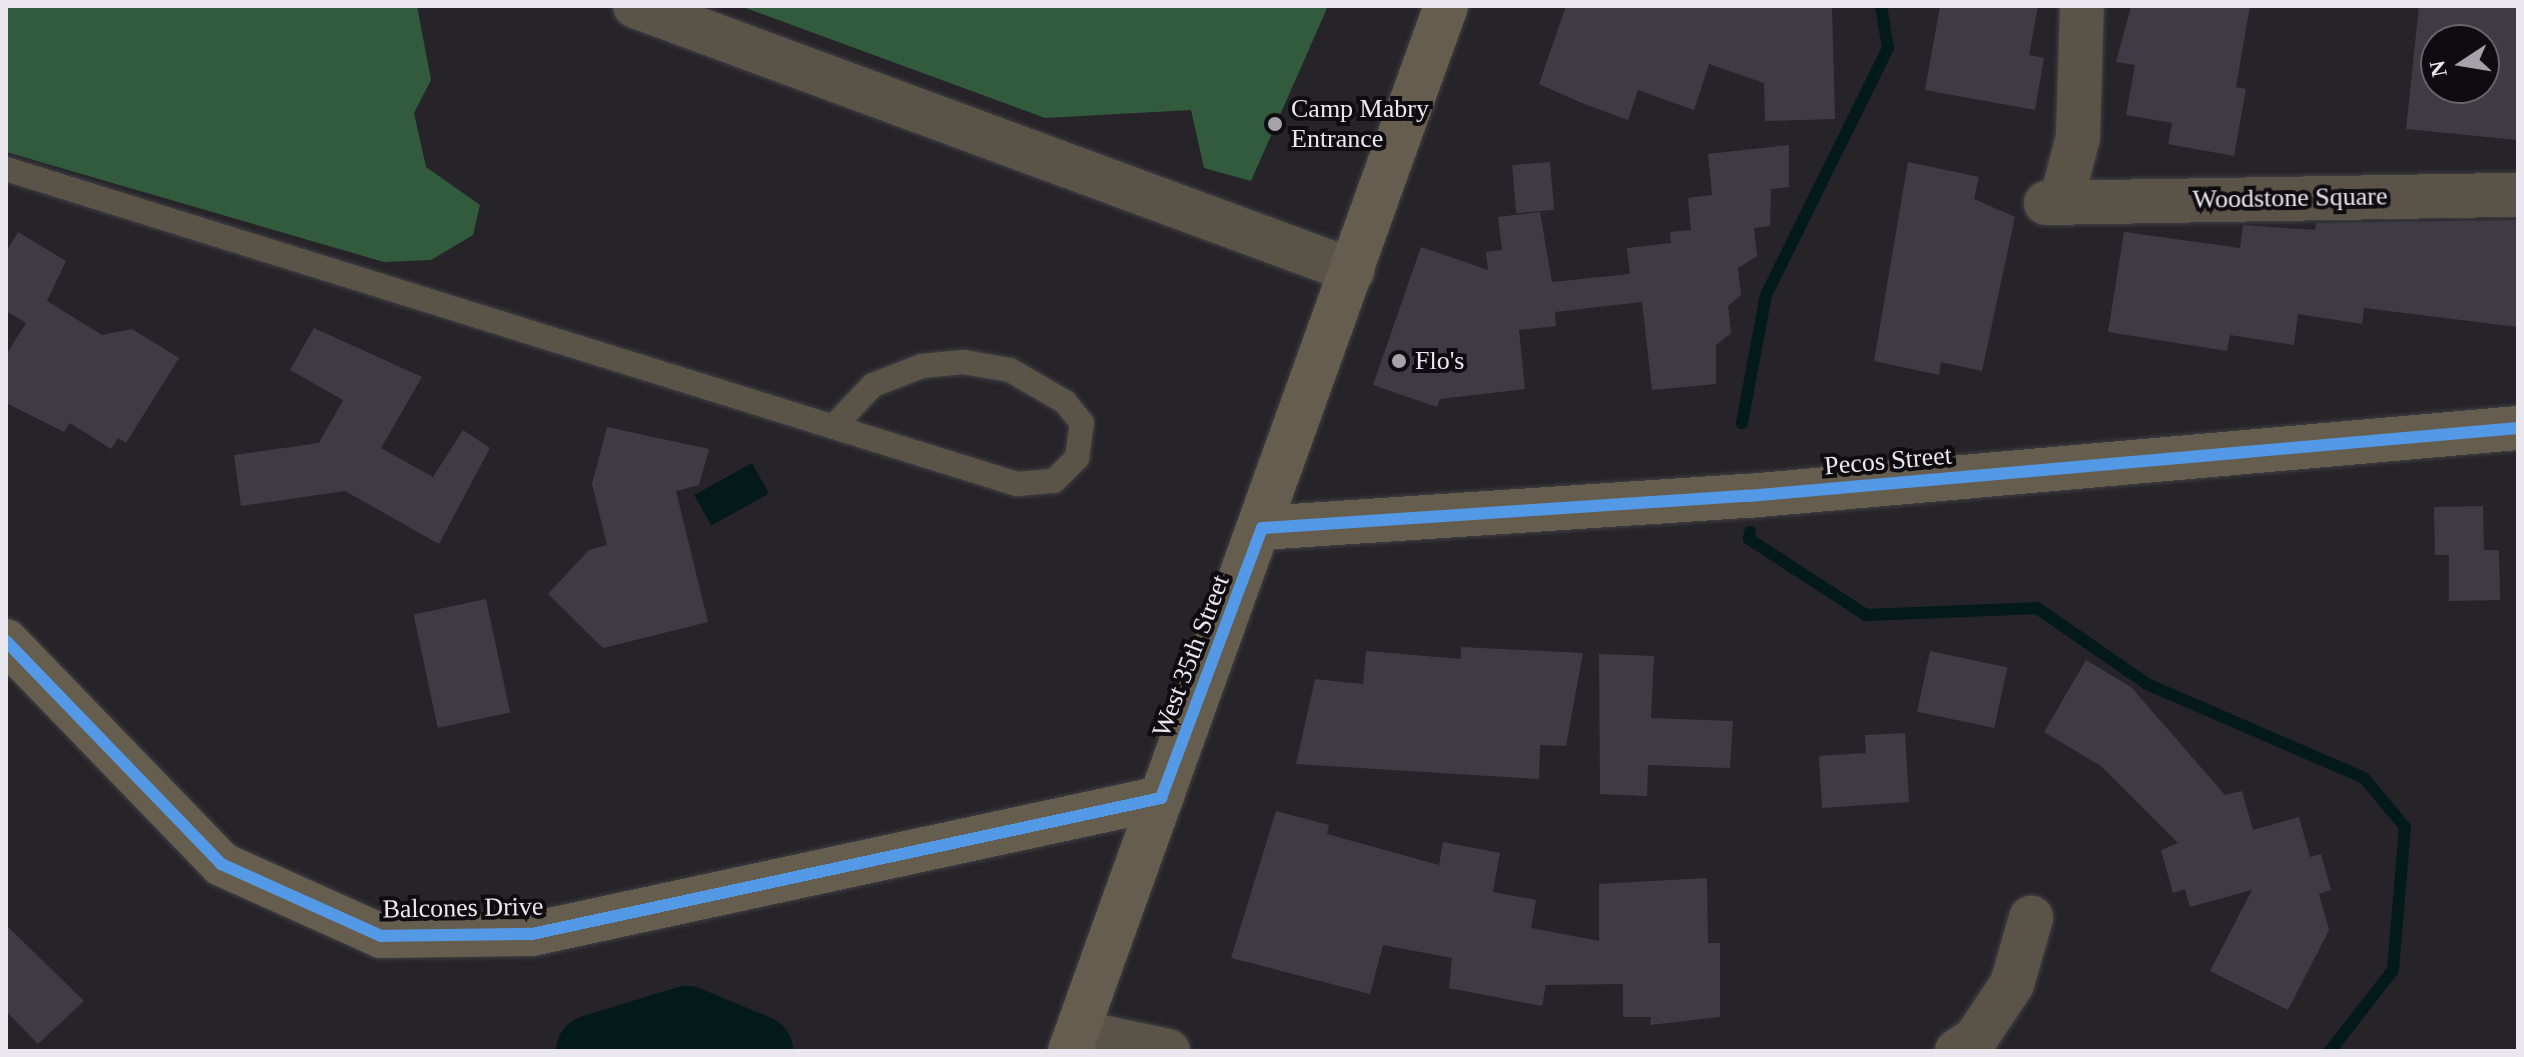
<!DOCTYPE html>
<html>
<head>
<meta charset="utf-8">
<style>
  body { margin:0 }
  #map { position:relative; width:2524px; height:1057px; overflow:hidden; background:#262429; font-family:Georgia,serif }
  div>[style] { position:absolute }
  .forest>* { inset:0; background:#315b3c }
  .water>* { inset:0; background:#03191a; transform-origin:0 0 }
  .stream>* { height:12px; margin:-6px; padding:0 6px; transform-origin:6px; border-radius:6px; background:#03191a }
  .river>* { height:72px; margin:-36px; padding:0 36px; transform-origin:36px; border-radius:36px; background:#03191a }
  .building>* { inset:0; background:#3f3b45; transform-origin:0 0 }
  .roads { filter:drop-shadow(0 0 2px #414044) drop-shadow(0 0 2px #414044) }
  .lane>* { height:24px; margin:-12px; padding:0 12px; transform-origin:12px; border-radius:12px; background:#5a5448 }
  .street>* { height:44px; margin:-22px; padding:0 22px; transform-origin:22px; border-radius:22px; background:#5a5448 }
  .secondary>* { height:44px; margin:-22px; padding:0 22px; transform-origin:22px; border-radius:22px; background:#655e4f }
  .cycleway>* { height:12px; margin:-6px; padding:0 6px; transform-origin:6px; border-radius:6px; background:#5399e6 }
  .dots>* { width:22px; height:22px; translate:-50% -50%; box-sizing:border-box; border:4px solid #0e0c10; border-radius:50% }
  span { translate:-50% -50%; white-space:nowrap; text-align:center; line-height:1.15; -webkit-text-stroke:8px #0e0c10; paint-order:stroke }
  .poi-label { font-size:26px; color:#eae8ee }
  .left { translate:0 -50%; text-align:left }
  .street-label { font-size:26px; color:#eae8ee }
  .frame { position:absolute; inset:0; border:8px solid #eae8ee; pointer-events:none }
  .north { position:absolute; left:2420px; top:24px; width:80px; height:80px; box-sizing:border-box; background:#0e0c10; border:2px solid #666469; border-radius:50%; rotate:258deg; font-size:22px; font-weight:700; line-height:32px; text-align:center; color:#eae8ee }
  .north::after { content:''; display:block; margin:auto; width:28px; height:36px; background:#a5a3a9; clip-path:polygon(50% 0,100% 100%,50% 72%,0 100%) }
</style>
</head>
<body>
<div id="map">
  <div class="forest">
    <div style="clip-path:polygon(6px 6px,417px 6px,431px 80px,414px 113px,426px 167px,480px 205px,473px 235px,431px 260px,384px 262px,6px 152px)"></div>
    <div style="clip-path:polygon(740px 6px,1328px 6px,1251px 181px,1204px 168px,1191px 110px,1045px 118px)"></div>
  </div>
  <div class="water">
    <div style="left:752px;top:463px;width:35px;height:66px;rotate:61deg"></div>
  </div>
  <div class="stream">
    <div style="left:1742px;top:423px;width:130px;rotate:-79.4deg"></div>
    <div style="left:1766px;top:295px;width:275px;rotate:-63.7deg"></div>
    <div style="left:1888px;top:48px;width:43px;rotate:-99.5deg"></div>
    <div style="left:1750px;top:532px;width:7px;rotate:98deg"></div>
    <div style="left:1749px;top:539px;width:140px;rotate:33deg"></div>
    <div style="left:1866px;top:615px;width:171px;rotate:-2.3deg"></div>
    <div style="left:2037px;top:608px;width:134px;rotate:34.6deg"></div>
    <div style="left:2147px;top:684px;width:236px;rotate:23.4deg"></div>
    <div style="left:2364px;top:778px;width:64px;rotate:50.1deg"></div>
    <div style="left:2405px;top:827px;width:144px;rotate:94.8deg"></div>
    <div style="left:2393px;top:970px;width:103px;rotate:127.9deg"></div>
  </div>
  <div class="river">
    <div style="left:592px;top:1051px;width:99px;rotate:-17deg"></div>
    <div style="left:687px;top:1022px;width:76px;rotate:22.5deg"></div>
  </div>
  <div class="building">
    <div style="clip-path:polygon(1566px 6px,1832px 6px,1835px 119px,1765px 121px,1764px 83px,1709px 64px,1694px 110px,1638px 90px,1628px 120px,1584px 104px,1539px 84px)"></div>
    <div style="clip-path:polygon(1940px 6px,2038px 6px,2029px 55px,2044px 58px,2035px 110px,1925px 90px)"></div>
    <div style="clip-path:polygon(2131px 6px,2250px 6px,2236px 87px,2246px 89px,2234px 156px,2168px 144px,2172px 123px,2126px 115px,2135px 65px,2116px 62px)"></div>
    <div style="clip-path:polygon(evenodd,2419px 6px,2518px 6px,2518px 140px,2406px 129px,2419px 6px,2436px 40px,2484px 40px,2484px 88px,2436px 88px,2436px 40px)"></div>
    <div style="clip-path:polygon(1789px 145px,1789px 187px,1771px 189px,1770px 226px,1754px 228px,1757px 256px,1738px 268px,1741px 295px,1728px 306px,1731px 333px,1716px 345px,1716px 384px,1652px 390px,1642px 302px,1555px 312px,1556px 326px,1519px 330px,1525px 389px,1440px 399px,1437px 407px,1373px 385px,1421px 247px,1488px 270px,1486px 252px,1502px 250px,1498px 217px,1540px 212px,1552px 282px,1630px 274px,1627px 248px,1671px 243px,1670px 232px,1691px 230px,1688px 198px,1712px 195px,1708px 154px)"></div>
    <div style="left:1550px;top:162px;width:48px;height:38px;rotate:85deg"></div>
    <div style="clip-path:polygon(1908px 162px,1979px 177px,1974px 199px,2015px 217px,1982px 371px,1941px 362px,1939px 375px,1874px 361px)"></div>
    <div style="clip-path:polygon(2518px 220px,2518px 327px,2364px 308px,2362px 324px,2298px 314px,2294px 345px,2230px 335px,2227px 351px,2108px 332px,2124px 232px,2240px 248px,2243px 225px,2315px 230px,2316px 223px)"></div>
    <div style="clip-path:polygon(18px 232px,66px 261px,47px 301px,102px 335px,132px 329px,179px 358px,126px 443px,118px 438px,111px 449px,70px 423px,64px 432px,6px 403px,6px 355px,26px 323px,6px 311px,6px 252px)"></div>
    <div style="clip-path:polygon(314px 328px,422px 377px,381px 448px,433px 477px,463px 430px,490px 448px,439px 544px,345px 491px,241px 506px,234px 455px,319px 443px,343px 400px,290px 370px)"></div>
    <div style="clip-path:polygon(607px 427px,709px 449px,699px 485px,676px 491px,708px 622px,603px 648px,548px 594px,589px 550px,607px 545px,592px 484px)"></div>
    <div style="clip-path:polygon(2483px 506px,2484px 550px,2499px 550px,2500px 600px,2449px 601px,2449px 555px,2435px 555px,2434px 507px)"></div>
    <div style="left:486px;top:599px;width:116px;height:74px;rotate:78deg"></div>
    <div style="clip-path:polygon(1461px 647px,1583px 653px,1566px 746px,1540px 745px,1539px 779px,1296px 764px,1315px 679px,1363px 684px,1366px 651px,1461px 659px)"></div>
    <div style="left:1930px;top:651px;width:79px;height:62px;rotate:12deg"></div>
    <div style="clip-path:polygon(1599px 654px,1654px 656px,1651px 718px,1733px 721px,1730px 768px,1648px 765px,1647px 796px,1600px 794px)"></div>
    <div style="clip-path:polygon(2086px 660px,2131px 687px,2225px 795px,2242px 791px,2253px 830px,2299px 817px,2310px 857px,2321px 854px,2331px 890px,2319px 894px,2329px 930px,2288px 1010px,2210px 971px,2252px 890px,2190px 907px,2185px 889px,2173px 893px,2161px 850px,2178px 843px,2101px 766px,2044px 732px)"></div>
    <div style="clip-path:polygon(1905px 733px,1909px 802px,1822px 808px,1819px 756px,1866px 753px,1865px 735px)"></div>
    <div style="clip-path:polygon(1276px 811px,1329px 825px,1327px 834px,1439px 865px,1443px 842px,1500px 853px,1493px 892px,1536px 900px,1531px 928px,1599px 941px,1599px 884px,1707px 878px,1708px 943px,1720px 943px,1720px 1017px,1650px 1025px,1651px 1017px,1623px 1017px,1623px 984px,1546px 985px,1542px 1006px,1449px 988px,1452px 958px,1383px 945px,1370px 994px,1231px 958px)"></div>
    <div style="clip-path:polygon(6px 925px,84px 1001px,38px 1044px,6px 1011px)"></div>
  </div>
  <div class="roads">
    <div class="lane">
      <div style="left:6px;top:169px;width:1059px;rotate:17.31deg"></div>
      <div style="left:1017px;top:484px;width:37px;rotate:-5deg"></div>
      <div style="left:1054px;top:481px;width:33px;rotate:-45deg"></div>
      <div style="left:1077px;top:458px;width:35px;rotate:-82deg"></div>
      <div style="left:1082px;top:423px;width:27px;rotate:-129deg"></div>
      <div style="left:1065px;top:402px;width:64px;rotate:-149.8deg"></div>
      <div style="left:1010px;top:370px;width:48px;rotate:-170.3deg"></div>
      <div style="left:963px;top:362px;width:41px;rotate:174.4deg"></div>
      <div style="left:922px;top:366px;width:53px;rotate:158.8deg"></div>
      <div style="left:873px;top:385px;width:57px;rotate:133.6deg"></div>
    </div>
    <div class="street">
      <div style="left:635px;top:6px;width:765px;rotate:20.26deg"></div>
      <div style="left:2061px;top:202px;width:67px;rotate:-75.3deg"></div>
      <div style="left:2078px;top:137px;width:131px;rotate:-88.3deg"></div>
      <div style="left:2046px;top:203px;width:472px;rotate:-1deg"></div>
      <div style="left:1078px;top:1032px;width:92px;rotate:11.9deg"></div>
      <div style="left:1957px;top:1051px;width:23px;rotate:-34deg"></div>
      <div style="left:1976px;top:1038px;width:65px;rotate:-56.3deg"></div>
      <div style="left:2012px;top:984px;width:69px;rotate:-73.9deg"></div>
    </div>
    <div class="secondary">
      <div style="left:1262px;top:528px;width:487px;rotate:-3.8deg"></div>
      <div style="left:1748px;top:496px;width:773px;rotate:-5.05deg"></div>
      <div style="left:6px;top:641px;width:310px;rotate:46deg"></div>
      <div style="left:221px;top:864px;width:175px;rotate:24.2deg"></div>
      <div style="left:381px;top:936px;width:151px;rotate:-0.8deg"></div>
      <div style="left:532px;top:934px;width:644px;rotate:-12.2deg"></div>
      <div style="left:1070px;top:1051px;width:1111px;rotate:-70.21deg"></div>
    </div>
  </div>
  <div class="cycleway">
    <div style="left:6px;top:641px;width:310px;rotate:46deg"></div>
    <div style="left:221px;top:864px;width:175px;rotate:24.2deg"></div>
    <div style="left:381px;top:936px;width:151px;rotate:-0.8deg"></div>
    <div style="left:532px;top:934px;width:644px;rotate:-12.2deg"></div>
    <div style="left:1161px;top:798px;width:288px;rotate:-69.5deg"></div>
    <div style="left:1262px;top:528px;width:487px;rotate:-3.8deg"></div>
    <div style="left:1748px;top:496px;width:773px;rotate:-5.05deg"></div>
  </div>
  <div class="dots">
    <div style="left:1275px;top:124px;background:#a5a3a9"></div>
    <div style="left:1399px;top:361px;background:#a5a3a9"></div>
  </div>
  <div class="poi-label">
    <span class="left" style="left:1291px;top:124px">Camp Mabry<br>Entrance</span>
    <span class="left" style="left:1415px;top:361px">Flo's</span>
  </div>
  <div class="street-label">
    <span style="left:2290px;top:198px;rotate:-1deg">Woodstone Square</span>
    <span style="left:1888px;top:461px;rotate:-5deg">Pecos Street</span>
    <span style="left:1191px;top:656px;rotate:-69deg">West 35th Street</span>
    <span style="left:463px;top:908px;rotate:-1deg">Balcones Drive</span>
  </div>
  <div class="frame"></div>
  <div class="north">N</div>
</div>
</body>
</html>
